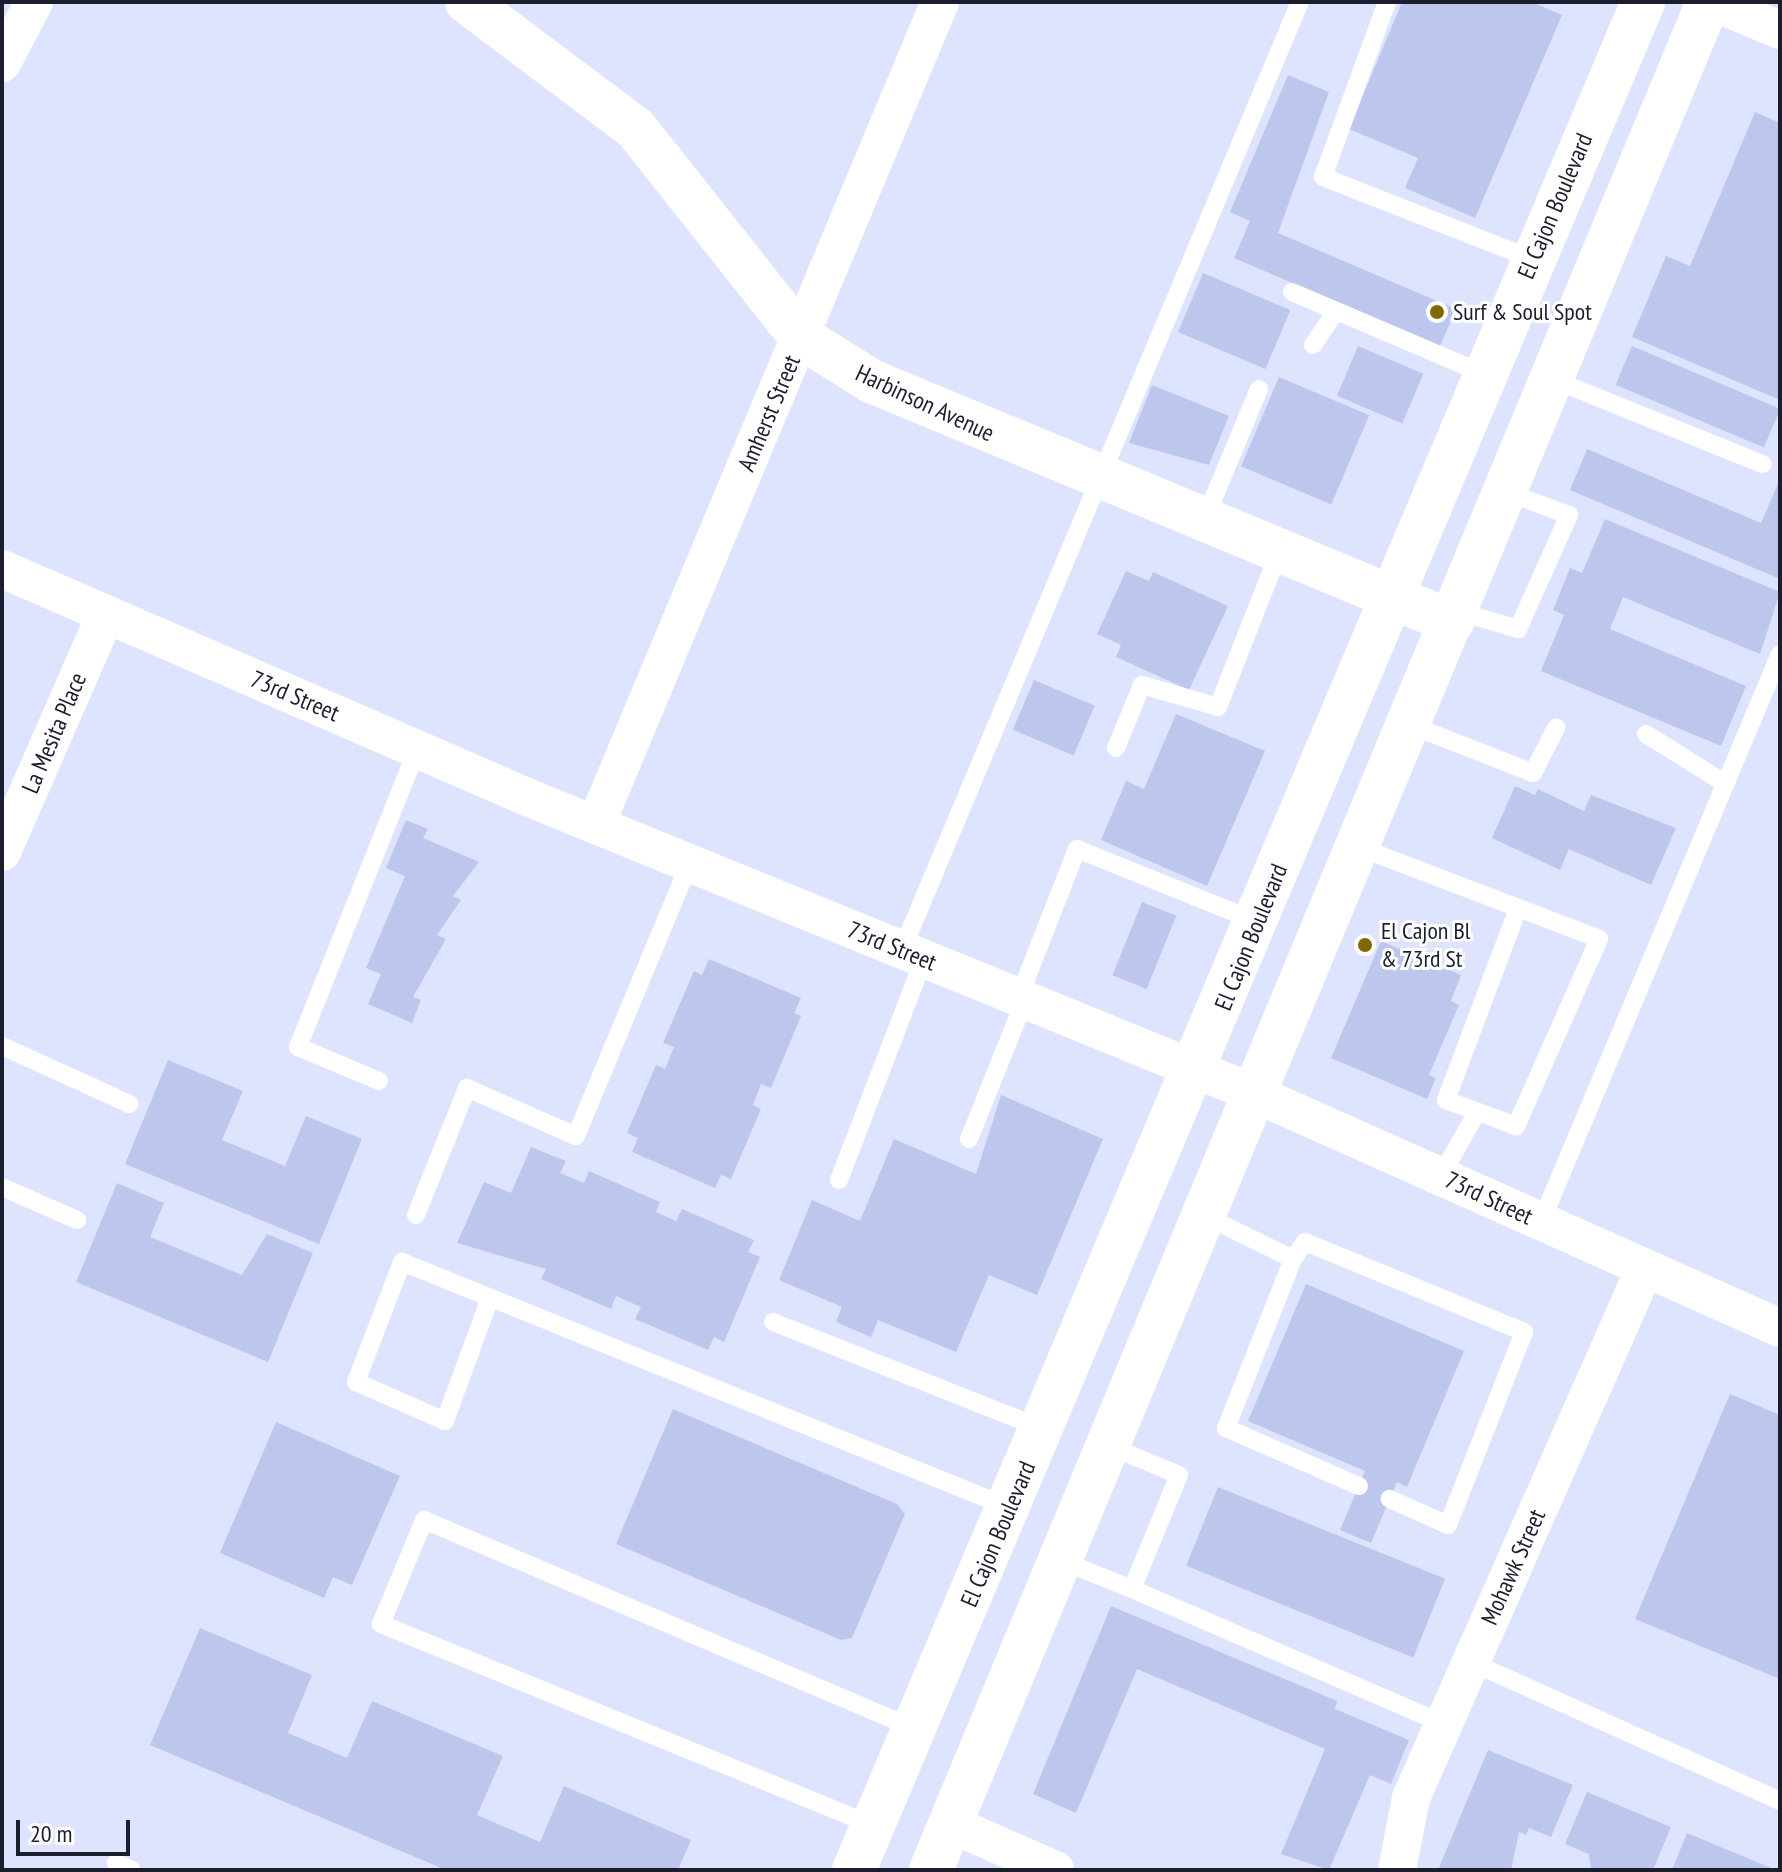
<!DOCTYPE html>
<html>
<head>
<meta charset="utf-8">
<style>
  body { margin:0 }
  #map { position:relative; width:1782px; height:1872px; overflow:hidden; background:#dee4fd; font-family:"PT Sans Narrow",sans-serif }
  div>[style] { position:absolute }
  .building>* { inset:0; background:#bdc7ee; transform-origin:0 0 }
  .service>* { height:18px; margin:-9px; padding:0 9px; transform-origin:9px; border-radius:9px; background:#fff }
  .minor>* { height:38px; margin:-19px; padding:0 19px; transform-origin:19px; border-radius:19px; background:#fff }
  .tertiary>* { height:44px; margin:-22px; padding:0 22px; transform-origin:22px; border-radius:22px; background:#fff }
  .primary>* { height:44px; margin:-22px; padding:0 22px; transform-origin:22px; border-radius:22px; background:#fff }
  .dots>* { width:22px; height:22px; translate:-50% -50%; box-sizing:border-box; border:4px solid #fff; border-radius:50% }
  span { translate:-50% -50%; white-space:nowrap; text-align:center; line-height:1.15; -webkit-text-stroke:6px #fff; paint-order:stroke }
  .street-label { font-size:24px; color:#1b1f2d }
  .poi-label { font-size:24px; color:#1b1f2d }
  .left { translate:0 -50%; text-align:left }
  .frame { position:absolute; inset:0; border:4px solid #1b1f2d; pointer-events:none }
  .scale { position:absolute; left:16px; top:1820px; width:114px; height:36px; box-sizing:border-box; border:4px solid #1b1f2d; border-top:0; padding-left:10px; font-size:24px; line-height:28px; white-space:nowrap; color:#1b1f2d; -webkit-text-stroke:6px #fff; paint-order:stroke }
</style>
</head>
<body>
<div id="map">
  <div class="building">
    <div style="clip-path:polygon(1402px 2px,1532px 2px,1562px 15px,1475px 218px,1405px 188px,1418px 158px,1349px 129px)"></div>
    <div style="clip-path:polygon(1288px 75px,1329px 92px,1278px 233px,1456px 309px,1440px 346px,1234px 258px,1250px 221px,1230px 212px)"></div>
    <div style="clip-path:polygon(1755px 112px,1780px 123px,1780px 400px,1632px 337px,1666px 256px,1690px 266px)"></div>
    <div style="left:1203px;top:273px;width:95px;height:64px;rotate:23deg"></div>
    <div style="left:1358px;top:346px;width:71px;height:54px;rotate:23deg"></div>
    <div style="left:1632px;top:346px;width:161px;height:42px;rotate:23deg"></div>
    <div style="left:1279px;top:377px;width:98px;height:97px;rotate:23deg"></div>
    <div style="clip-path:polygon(1152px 385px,1229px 416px,1209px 465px,1129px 443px)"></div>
    <div style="clip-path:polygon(1587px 449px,1761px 523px,1780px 479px,1780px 579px,1570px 490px)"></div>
    <div style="clip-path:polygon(1605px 519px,1780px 592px,1760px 654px,1623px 597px,1610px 629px,1746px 686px,1721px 746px,1541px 671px,1564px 615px,1553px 610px,1570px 568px,1582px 573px)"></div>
    <div style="clip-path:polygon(1126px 571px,1149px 581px,1153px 572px,1228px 606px,1189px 690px,1116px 657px,1121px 645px,1097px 634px)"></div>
    <div style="left:1034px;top:680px;width:66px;height:54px;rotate:23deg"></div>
    <div style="clip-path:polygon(1176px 714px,1265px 751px,1207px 886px,1101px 840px,1126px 781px,1144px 789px)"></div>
    <div style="clip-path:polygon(1515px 786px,1535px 795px,1538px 789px,1584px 811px,1591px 795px,1676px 828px,1651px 885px,1569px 849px,1560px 870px,1492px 838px)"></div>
    <div style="clip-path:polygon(406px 820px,428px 829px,423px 838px,479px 862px,453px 896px,461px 900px,437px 935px,446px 939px,413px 997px,421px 1000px,412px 1023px,368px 1004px,381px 974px,366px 968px,405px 876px,386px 868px)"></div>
    <div style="left:1142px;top:902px;width:37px;height:79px;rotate:22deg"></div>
    <div style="clip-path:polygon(1381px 941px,1461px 975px,1451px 1001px,1459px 1005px,1429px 1075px,1436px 1078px,1427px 1099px,1331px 1058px)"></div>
    <div style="clip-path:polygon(709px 959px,801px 998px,794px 1013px,801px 1016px,771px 1088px,761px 1084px,753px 1105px,761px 1109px,731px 1179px,721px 1175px,715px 1188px,632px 1152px,638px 1138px,627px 1133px,656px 1065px,665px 1069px,674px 1047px,663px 1043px,694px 971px,702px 975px)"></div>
    <div style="clip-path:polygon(168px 1060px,243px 1091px,222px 1140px,285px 1166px,306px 1116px,362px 1139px,319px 1244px,125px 1164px)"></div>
    <div style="clip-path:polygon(1001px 1095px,1103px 1139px,1037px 1295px,989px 1275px,956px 1352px,878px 1320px,871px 1337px,836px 1322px,842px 1307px,779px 1280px,812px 1200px,860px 1221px,894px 1139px,976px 1174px)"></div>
    <div style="clip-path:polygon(531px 1147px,566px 1161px,560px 1173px,584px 1183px,589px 1171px,660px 1202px,656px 1212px,676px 1221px,682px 1209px,754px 1240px,748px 1252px,760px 1257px,724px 1342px,714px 1337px,708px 1350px,635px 1319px,641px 1307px,616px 1296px,611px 1309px,541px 1279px,546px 1269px,457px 1243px,484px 1182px,511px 1193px)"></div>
    <div style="clip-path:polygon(117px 1183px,164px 1203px,150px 1237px,242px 1275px,267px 1234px,313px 1253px,268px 1362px,76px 1282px)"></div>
    <div style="clip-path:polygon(1306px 1284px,1464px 1351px,1407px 1487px,1397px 1482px,1371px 1543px,1340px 1530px,1365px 1471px,1248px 1421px)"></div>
    <div style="clip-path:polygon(1730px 1394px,1780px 1415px,1780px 1679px,1635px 1619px)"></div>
    <div style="clip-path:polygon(673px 1409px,897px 1504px,905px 1514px,852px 1638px,841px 1640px,616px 1544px)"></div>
    <div style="clip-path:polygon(276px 1422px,400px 1476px,352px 1585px,333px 1577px,324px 1598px,220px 1553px)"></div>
    <div style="left:1218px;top:1487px;width:245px;height:85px;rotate:22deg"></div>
    <div style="clip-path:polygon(1111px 1606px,1337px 1701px,1335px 1709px,1409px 1740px,1391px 1784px,1370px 1775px,1329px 1870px,1281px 1854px,1325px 1749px,1137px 1669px,1076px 1813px,1033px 1794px)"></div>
    <div style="clip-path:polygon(200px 1628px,312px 1675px,288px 1733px,347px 1758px,372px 1701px,503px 1756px,477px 1815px,540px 1842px,564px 1786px,691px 1840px,678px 1870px,446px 1870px,150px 1745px)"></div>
    <div style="clip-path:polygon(1488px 1750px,1573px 1785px,1551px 1837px,1529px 1828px,1526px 1835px,1519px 1832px,1511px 1870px,1438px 1870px)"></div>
    <div style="clip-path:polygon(1587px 1792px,1671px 1827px,1653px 1870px,1591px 1870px,1589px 1854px,1565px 1844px)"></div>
    <div style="clip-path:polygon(1687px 1833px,1776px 1870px,1672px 1870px)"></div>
  </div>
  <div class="service">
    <div style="left:1387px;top:2px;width:186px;rotate:110.1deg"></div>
    <div style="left:1323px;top:177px;width:225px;rotate:21.4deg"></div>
    <div style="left:1292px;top:292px;width:209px;rotate:23.1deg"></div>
    <div style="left:1313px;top:345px;width:41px;rotate:-55.9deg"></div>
    <div style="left:1552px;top:379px;width:227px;rotate:22deg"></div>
    <div style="left:1204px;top:521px;width:143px;rotate:-67.4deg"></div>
    <div style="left:1457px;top:611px;width:64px;rotate:16.4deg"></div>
    <div style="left:1518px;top:629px;width:125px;rotate:-65.9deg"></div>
    <div style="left:1569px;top:515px;width:67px;rotate:-159.9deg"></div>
    <div style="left:1408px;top:724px;width:134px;rotate:21.4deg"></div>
    <div style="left:1533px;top:773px;width:51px;rotate:-62.9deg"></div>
    <div style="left:1646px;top:734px;width:94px;rotate:32deg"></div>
    <div style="left:1116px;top:748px;width:68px;rotate:-67.6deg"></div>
    <div style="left:1142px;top:685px;width:79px;rotate:16.1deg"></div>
    <div style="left:1218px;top:707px;width:163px;rotate:-68.5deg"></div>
    <div style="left:1356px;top:846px;width:260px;rotate:20.9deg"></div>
    <div style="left:1599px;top:939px;width:205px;rotate:113.9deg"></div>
    <div style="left:1516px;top:1126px;width:75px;rotate:-159.6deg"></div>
    <div style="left:1446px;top:1100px;width:205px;rotate:-69.4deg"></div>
    <div style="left:902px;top:950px;width:1028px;rotate:-67.23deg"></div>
    <div style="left:1019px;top:997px;width:159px;rotate:-68.6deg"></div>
    <div style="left:1077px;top:849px;width:192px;rotate:22deg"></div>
    <div style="left:2px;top:1046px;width:140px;rotate:24.5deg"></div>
    <div style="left:379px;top:1081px;width:88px;rotate:-157.2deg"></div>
    <div style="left:298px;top:1047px;width:321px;rotate:-68.2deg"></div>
    <div style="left:969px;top:1139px;width:150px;rotate:-68.1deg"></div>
    <div style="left:1441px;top:1176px;width:73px;rotate:-60.6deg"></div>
    <div style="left:839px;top:1180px;width:237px;rotate:-69deg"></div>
    <div style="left:2px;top:1187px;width:82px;rotate:23.7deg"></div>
    <div style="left:416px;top:1215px;width:137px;rotate:-68.1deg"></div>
    <div style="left:467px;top:1088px;width:119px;rotate:23.8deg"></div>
    <div style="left:576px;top:1136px;width:295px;rotate:-67.4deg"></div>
    <div style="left:1203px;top:1215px;width:100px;rotate:26.1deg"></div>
    <div style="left:1293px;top:1259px;width:182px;rotate:111.6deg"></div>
    <div style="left:1226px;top:1428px;width:145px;rotate:23.6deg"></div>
    <div style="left:1541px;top:1222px;width:616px;rotate:-67.18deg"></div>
    <div style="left:1293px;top:1259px;width:21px;rotate:-55deg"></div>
    <div style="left:1305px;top:1242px;width:237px;rotate:22.3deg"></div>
    <div style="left:1524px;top:1332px;width:207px;rotate:111.5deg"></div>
    <div style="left:1448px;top:1525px;width:64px;rotate:-155.9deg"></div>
    <div style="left:490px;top:1298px;width:131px;rotate:110.1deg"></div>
    <div style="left:445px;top:1421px;width:97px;rotate:-156.3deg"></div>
    <div style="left:356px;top:1382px;width:129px;rotate:-69deg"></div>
    <div style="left:402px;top:1262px;width:654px;rotate:22.01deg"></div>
    <div style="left:773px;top:1322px;width:288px;rotate:21.6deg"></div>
    <div style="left:1107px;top:1445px;width:78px;rotate:22.6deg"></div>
    <div style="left:1179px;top:1475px;width:123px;rotate:112.4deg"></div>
    <div style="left:1132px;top:1589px;width:340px;rotate:23.4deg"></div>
    <div style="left:1060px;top:1560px;width:78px;rotate:21.9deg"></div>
    <div style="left:1471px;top:1662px;width:339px;rotate:24.2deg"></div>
    <div style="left:872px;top:1825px;width:531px;rotate:-157.74deg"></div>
    <div style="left:381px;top:1624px;width:113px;rotate:-67.5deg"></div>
    <div style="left:424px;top:1520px;width:531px;rotate:23.04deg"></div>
    <div style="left:116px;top:1863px;width:17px;rotate:24deg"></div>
  </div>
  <div class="minor">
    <div style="left:1713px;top:2px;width:73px;rotate:22.7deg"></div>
    <div style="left:2px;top:63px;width:69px;rotate:-62.3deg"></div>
    <div style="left:2px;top:569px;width:572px;rotate:23.47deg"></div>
    <div style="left:527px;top:797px;width:782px;rotate:22.17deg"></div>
    <div style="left:1251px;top:1092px;width:579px;rotate:24.04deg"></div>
    <div style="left:596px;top:824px;width:891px;rotate:-67.29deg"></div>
    <div style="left:2px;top:852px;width:260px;rotate:-66.4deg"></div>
    <div style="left:951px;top:1824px;width:114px;rotate:23.9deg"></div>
    <div style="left:1397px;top:1870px;width:73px;rotate:-79deg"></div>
    <div style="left:1411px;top:1798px;width:579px;rotate:-66.18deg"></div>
  </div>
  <div class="tertiary">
    <div style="left:467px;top:2px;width:211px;rotate:36.9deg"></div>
    <div style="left:636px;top:129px;width:265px;rotate:51.6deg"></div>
    <div style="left:801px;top:337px;width:83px;rotate:32.2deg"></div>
    <div style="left:871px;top:381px;width:629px;rotate:22.53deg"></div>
  </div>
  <div class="primary">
    <div style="left:854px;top:1870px;width:2028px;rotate:-67.1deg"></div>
    <div style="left:931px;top:1870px;width:2023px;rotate:-67.41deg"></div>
  </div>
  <div class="dots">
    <div style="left:1437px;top:312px;background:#806900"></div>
    <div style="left:1365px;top:945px;background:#806900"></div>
  </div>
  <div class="street-label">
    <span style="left:1555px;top:206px;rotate:-67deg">El Cajon Boulevard</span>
    <span style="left:925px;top:403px;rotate:25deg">Harbinson Avenue</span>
    <span style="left:769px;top:413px;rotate:-67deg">Amherst Street</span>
    <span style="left:295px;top:696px;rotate:23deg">73rd Street</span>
    <span style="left:54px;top:733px;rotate:-67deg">La Mesita Place</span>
    <span style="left:1251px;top:937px;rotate:-68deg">El Cajon Boulevard</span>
    <span style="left:892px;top:946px;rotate:22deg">73rd Street</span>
    <span style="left:1489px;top:1198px;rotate:25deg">73rd Street</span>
    <span style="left:998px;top:1534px;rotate:-67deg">El Cajon Boulevard</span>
    <span style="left:1513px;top:1567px;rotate:-66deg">Mohawk Street</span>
  </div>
  <div class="poi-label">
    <span class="left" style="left:1453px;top:312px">Surf &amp; Soul Spot</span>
    <span class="left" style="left:1381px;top:945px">El Cajon Bl<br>&amp; 73rd St</span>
  </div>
  <div class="frame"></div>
  <div class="scale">20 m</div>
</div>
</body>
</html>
